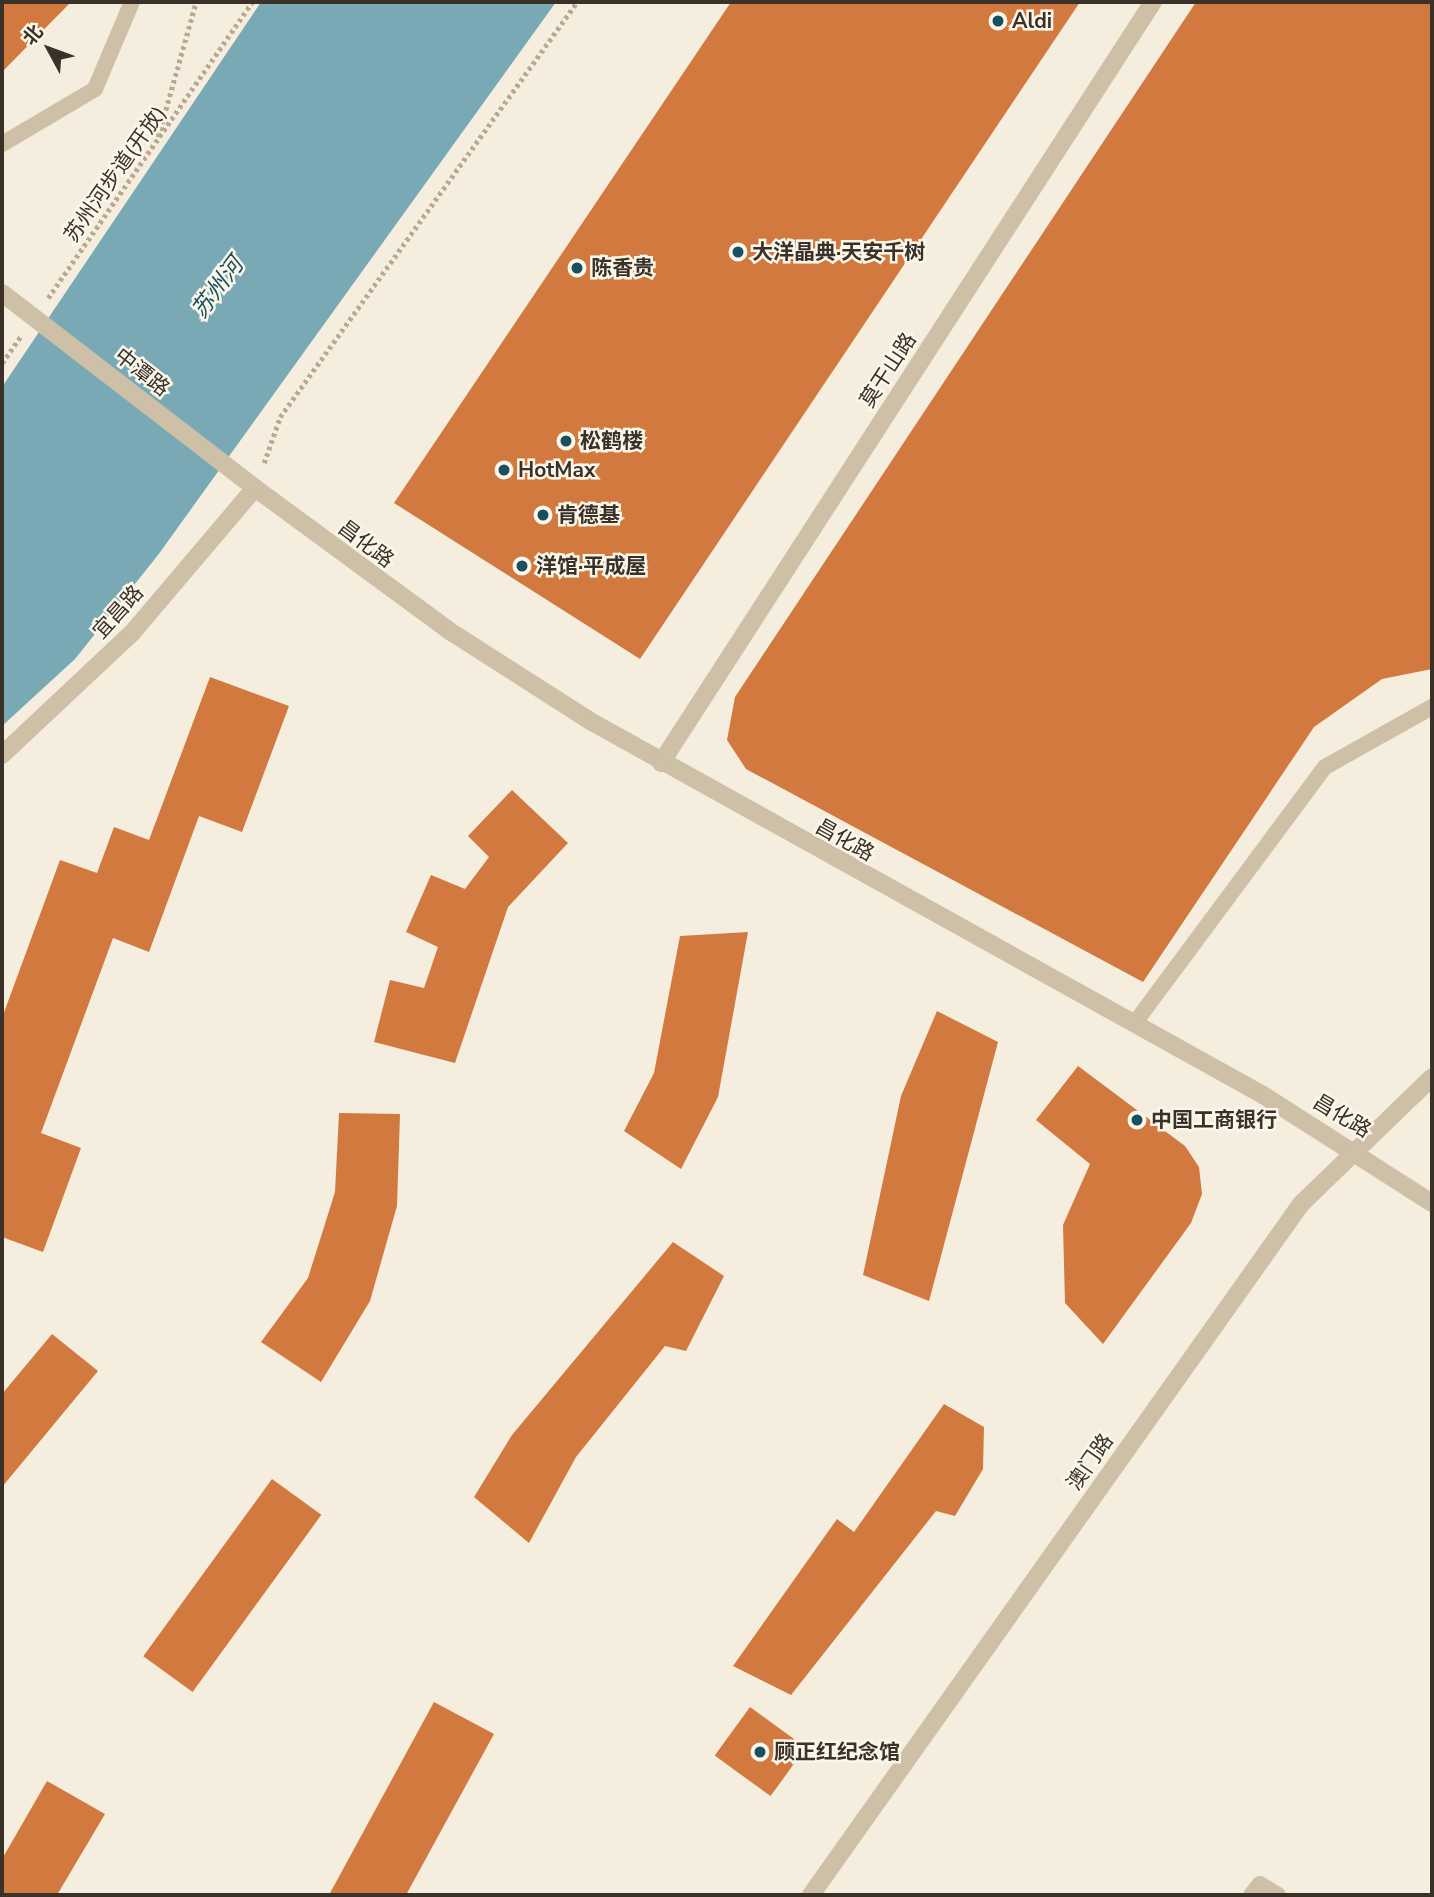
<!DOCTYPE html>
<html>
<head>
<meta charset="utf-8">
<style>
  body { margin:0 }
  #map { position:relative; width:1434px; height:1897px; overflow:hidden; background:#f5eddd; font-family:"Nunito Sans","Noto Sans SC",sans-serif }
  div>[style] { position:absolute }
  .water>* { inset:0; background:#79a9b5 }
  .building>* { inset:0; background:#d1793e; transform-origin:0 0 }
  .path>* { height:4.5px; margin-top:-2.25px; transform-origin:0; background:repeating-linear-gradient(90deg,#baa991 0 3.5px,transparent 0 7px) }
  .service>* { height:16px; margin:-8px; padding:0 8px; transform-origin:8px; border-radius:8px; background:#cebfa7 }
  .minor>* { height:18px; margin:-9px; padding:0 9px; transform-origin:9px; border-radius:9px; background:#cebfa7 }
  .tertiary>* { height:18px; margin:-9px; padding:0 9px; transform-origin:9px; border-radius:9px; background:#cebfa7 }
  .dots>* { width:19px; height:19px; translate:-50% -50%; box-sizing:border-box; border:4px solid #fbf6ea; border-radius:50% }
  span { translate:-50% -50%; white-space:nowrap; text-align:center; line-height:1.15; -webkit-text-stroke:5px #fbf6ea; paint-order:stroke }
  .poi-label { font-size:21px; color:#3a3128; font-weight:700 }
  .left { translate:0 -50%; text-align:left }
  .street-label { font-size:21px; color:#3a3128 }
  .water-label { font-size:23px; color:#195060; font-style:italic }
  .frame { position:absolute; inset:0; border:4px solid #3a3128; pointer-events:none }
  .north { position:absolute; left:14px; top:14px; width:70px; height:70px; -webkit-text-stroke:5px #fbf6ea; paint-order:stroke; rotate:311deg; font-size:19px; font-weight:700; line-height:28px; text-align:center; color:#3a3128 }
  .north::after { content:''; display:block; margin:auto; width:24px; height:32px; background:#3a3128; clip-path:polygon(50% 0,100% 100%,50% 72%,0 100%) }
</style>
</head>
<body>
<div id="map">
  <div class="water">
    <div style="clip-path:polygon(261px 2px,556px 2px,158px 555px,75px 659px,2px 726px,2px 387px)"></div>
  </div>
  <div class="building">
    <div style="clip-path:polygon(2px 2px,71px 2px,2px 72px)"></div>
    <div style="clip-path:polygon(731px 2px,1080px 2px,640px 659px,394px 503px)"></div>
    <div style="clip-path:polygon(1196px 2px,1432px 2px,1432px 669px,1382px 679px,1314px 727px,1143px 982px,746px 769px,727px 740px,735px 697px)"></div>
    <div style="clip-path:polygon(210px 677px,289px 706px,242px 832px,199px 816px,149px 952px,113px 938px,41px 1133px,81px 1148px,43px 1252px,2px 1237px,2px 1018px,60px 860px,97px 873px,114px 827px,149px 840px)"></div>
    <div style="clip-path:polygon(512px 790px,568px 843px,508px 907px,455px 1063px,374px 1042px,390px 980px,424px 988px,438px 947px,406px 932px,431px 875px,465px 889px,489px 857px,468px 836px)"></div>
    <div style="clip-path:polygon(748px 932px,718px 1097px,681px 1169px,624px 1131px,654px 1073px,680px 936px)"></div>
    <div style="clip-path:polygon(937px 1011px,998px 1042px,929px 1301px,863px 1275px,901px 1096px)"></div>
    <div style="clip-path:polygon(1078px 1066px,1185px 1146px,1199px 1167px,1202px 1194px,1191px 1223px,1103px 1344px,1065px 1303px,1063px 1225px,1090px 1164px,1036px 1120px)"></div>
    <div style="clip-path:polygon(339px 1113px,400px 1114px,397px 1206px,370px 1301px,321px 1382px,261px 1342px,308px 1278px,335px 1192px)"></div>
    <div style="clip-path:polygon(673px 1242px,724px 1276px,686px 1351px,665px 1346px,576px 1457px,529px 1543px,474px 1497px,512px 1435px)"></div>
    <div style="clip-path:polygon(52px 1334px,98px 1371px,2px 1487px,2px 1394px)"></div>
    <div style="clip-path:polygon(944px 1404px,984px 1427px,983px 1469px,955px 1516px,936px 1511px,791px 1695px,733px 1666px,837px 1519px,854px 1532px)"></div>
    <div style="left:272px;top:1479px;width:61px;height:219px;rotate:36deg"></div>
    <div style="clip-path:polygon(434px 1702px,494px 1734px,406px 1895px,329px 1895px)"></div>
    <div style="left:750px;top:1707px;width:69px;height:60px;rotate:36deg"></div>
    <div style="clip-path:polygon(47px 1781px,105px 1814px,57px 1895px,2px 1895px,2px 1859px)"></div>
  </div>
  <div class="path">
    <div style="left:158px;top:137px;width:140px;rotate:-74.3deg"></div>
    <div style="left:48px;top:298px;width:359px;rotate:-55.4deg"></div>
    <div style="left:2px;top:363px;width:33px;rotate:-55deg"></div>
    <div style="left:264px;top:463px;width:49px;rotate:-70.8deg"></div>
    <div style="left:280px;top:417px;width:510px;rotate:-54.41deg"></div>
  </div>
  <div class="service">
    <div style="left:2px;top:144px;width:108px;rotate:-30.6deg"></div>
    <div style="left:95px;top:89px;width:95px;rotate:-67deg"></div>
    <div style="left:1134px;top:1024px;width:320px;rotate:-53.4deg"></div>
    <div style="left:1325px;top:767px;width:123px;rotate:-29.3deg"></div>
    <div style="left:1251px;top:1895px;width:14px;rotate:-51deg"></div>
    <div style="left:1260px;top:1884px;width:21px;rotate:31deg"></div>
  </div>
  <div class="minor">
    <div style="left:2px;top:755px;width:178px;rotate:-43.2deg"></div>
    <div style="left:132px;top:633px;width:190px;rotate:-49.7deg"></div>
    <div style="left:255px;top:488px;width:240px;rotate:36.3deg"></div>
    <div style="left:448px;top:630px;width:171px;rotate:32.6deg"></div>
    <div style="left:592px;top:722px;width:768px;rotate:29.07deg"></div>
    <div style="left:1263px;top:1095px;width:201px;rotate:32.6deg"></div>
    <div style="left:661px;top:763px;width:906px;rotate:-57.12deg"></div>
    <div style="left:811px;top:1895px;width:847px;rotate:-54.66deg"></div>
    <div style="left:1301px;top:1204px;width:182px;rotate:-44.1deg"></div>
  </div>
  <div class="tertiary">
    <div style="left:2px;top:293px;width:319px;rotate:37.6deg"></div>
  </div>
  <div class="dots">
    <div style="left:998px;top:21px;background:#195060"></div>
    <div style="left:738px;top:252px;background:#195060"></div>
    <div style="left:577px;top:268px;background:#195060"></div>
    <div style="left:566px;top:441px;background:#195060"></div>
    <div style="left:504px;top:470px;background:#195060"></div>
    <div style="left:543px;top:515px;background:#195060"></div>
    <div style="left:522px;top:566px;background:#195060"></div>
    <div style="left:1137px;top:1120px;background:#195060"></div>
    <div style="left:760px;top:1752px;background:#195060"></div>
  </div>
  <div class="poi-label">
    <span class="left" style="left:1012px;top:21px">Aldi</span>
    <span class="left" style="left:752px;top:252px">大洋晶典·天安千树</span>
    <span class="left" style="left:591px;top:268px">陈香贵</span>
    <span class="left" style="left:580px;top:441px">松鹤楼</span>
    <span class="left" style="left:518px;top:470px">HotMax</span>
    <span class="left" style="left:557px;top:515px">肯德基</span>
    <span class="left" style="left:536px;top:566px">洋馆·平成屋</span>
    <span class="left" style="left:1151px;top:1120px">中国工商银行</span>
    <span class="left" style="left:774px;top:1752px">顾正红纪念馆</span>
  </div>
  <div class="street-label">
    <span style="left:115px;top:174px;rotate:-55deg">苏州河步道(开放)</span>
    <span style="left:888px;top:370px;rotate:-57deg">莫干山路</span>
    <span style="left:142px;top:372px;rotate:38deg">中潭路</span>
    <span style="left:366px;top:544px;rotate:37deg">昌化路</span>
    <span style="left:118px;top:612px;rotate:-48deg">宜昌路</span>
    <span style="left:845px;top:840px;rotate:29deg">昌化路</span>
    <span style="left:1342px;top:1116px;rotate:31deg">昌化路</span>
    <span style="left:1090px;top:1462px;rotate:-55deg">澳门路</span>
  </div>
  <div class="water-label">
    <span style="left:218px;top:288px;rotate:-53deg">苏州河</span>
  </div>
  <div class="frame"></div>
  <div class="north">北</div>
</div>
</body>
</html>
